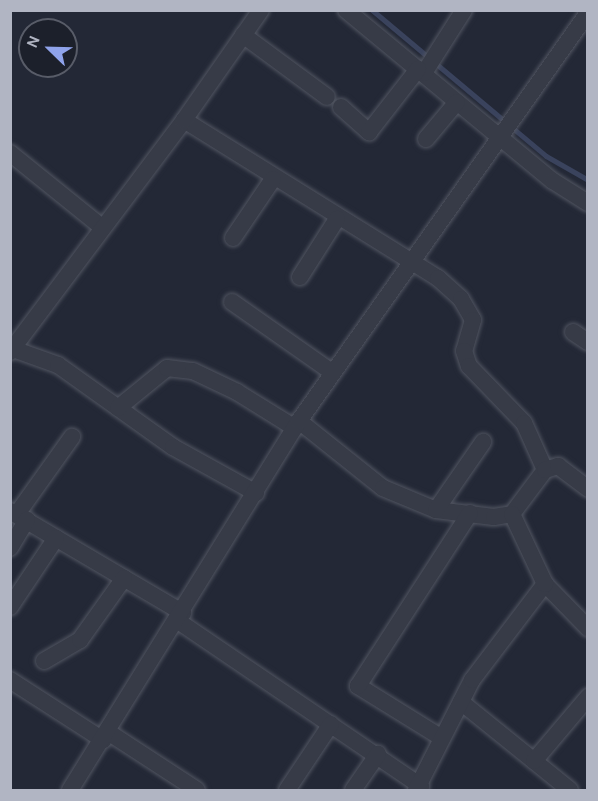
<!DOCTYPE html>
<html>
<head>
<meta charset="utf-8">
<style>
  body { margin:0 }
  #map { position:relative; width:598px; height:801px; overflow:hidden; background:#232836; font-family:Karla,sans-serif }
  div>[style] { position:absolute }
  .stream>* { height:5px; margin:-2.5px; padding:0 2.5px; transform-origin:2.5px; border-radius:2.5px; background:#3a435d }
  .roads { filter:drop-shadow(0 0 2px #515561) drop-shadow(0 0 2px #515561) }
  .minor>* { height:16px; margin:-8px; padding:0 8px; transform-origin:8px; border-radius:8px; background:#373b47 }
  span { translate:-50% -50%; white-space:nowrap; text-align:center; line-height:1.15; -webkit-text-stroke:5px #1c202b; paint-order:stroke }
  .frame { position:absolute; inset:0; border:12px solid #b1b5c3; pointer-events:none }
  .north { position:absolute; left:18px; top:18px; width:60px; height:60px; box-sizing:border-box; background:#1c202b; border:2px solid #585c68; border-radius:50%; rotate:293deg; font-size:16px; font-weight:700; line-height:24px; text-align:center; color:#b1b5c3 }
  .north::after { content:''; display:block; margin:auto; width:21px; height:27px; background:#8fa3eb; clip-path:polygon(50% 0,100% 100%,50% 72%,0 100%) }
</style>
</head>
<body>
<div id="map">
  <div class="stream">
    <div style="left:372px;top:10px;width:227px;rotate:40deg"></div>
    <div style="left:546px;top:156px;width:48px;rotate:29.7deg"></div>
  </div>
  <div class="roads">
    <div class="minor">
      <div style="left:346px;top:10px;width:268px;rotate:39.6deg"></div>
      <div style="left:553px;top:181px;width:41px;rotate:32.2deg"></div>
      <div style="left:243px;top:35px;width:104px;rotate:36.4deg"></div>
      <div style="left:424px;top:73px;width:75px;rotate:-57.6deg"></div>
      <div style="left:341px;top:107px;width:38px;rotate:42deg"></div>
      <div style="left:369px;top:132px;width:80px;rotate:-52.1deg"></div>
      <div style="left:184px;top:120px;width:299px;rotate:31.9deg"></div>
      <div style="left:438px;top:278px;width:31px;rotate:42deg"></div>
      <div style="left:461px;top:299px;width:24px;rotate:60deg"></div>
      <div style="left:473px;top:320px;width:32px;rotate:106deg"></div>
      <div style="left:464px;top:351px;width:16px;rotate:72deg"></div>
      <div style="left:469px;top:366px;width:79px;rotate:46deg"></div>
      <div style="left:524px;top:423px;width:51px;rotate:65.9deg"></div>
      <div style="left:426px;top:139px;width:48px;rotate:-50deg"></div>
      <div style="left:10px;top:153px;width:119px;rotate:38.9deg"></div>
      <div style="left:233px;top:238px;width:71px;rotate:-55.9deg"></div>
      <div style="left:300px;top:277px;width:69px;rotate:-57.5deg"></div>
      <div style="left:232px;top:302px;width:123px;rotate:35.1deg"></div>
      <div style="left:573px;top:332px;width:18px;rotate:34deg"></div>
      <div style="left:13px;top:349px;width:48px;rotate:19.6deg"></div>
      <div style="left:58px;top:365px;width:141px;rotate:35.5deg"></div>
      <div style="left:173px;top:447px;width:95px;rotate:29deg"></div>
      <div style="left:10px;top:352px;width:290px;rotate:-53.1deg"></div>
      <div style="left:184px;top:120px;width:134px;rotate:-55deg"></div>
      <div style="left:118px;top:408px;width:63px;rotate:-39.2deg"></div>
      <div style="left:167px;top:368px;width:26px;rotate:7deg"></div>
      <div style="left:193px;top:371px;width:49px;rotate:25.5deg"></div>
      <div style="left:237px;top:392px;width:68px;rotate:31.8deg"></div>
      <div style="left:299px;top:421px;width:107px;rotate:38.6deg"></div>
      <div style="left:383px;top:488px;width:57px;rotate:22.5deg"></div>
      <div style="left:436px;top:510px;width:58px;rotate:6.9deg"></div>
      <div style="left:494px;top:517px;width:18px;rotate:-9deg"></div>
      <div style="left:512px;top:514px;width:55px;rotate:-53.1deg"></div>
      <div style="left:545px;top:470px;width:14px;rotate:-17deg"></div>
      <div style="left:558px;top:466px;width:38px;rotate:37deg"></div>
      <div style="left:436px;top:510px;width:83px;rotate:-55.3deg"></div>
      <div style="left:10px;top:511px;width:201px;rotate:30.5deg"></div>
      <div style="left:17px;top:514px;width:95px;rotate:-54.5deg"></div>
      <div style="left:10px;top:548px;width:33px;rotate:-59deg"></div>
      <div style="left:545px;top:584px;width:62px;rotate:45.7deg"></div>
      <div style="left:10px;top:607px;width:83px;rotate:-56.3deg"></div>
      <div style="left:178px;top:621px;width:294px;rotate:34.2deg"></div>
      <div style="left:44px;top:661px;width:42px;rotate:-30.3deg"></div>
      <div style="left:80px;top:640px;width:76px;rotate:-54.6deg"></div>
      <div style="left:10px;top:680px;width:111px;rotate:32.8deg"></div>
      <div style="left:461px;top:702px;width:140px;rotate:38.9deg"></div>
      <div style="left:108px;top:732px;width:106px;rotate:33.1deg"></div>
      <div style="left:442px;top:738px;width:99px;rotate:-148.2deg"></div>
      <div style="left:358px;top:686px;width:206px;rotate:-57.1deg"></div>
      <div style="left:534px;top:761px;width:84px;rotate:-49.8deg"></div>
      <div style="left:70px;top:790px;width:434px;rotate:-58.2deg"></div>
      <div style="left:299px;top:421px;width:500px;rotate:-54.7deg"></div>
      <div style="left:287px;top:790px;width:79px;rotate:-56.3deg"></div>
      <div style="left:353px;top:790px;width:44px;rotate:-55.2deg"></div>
      <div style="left:416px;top:790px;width:123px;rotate:-63deg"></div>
      <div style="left:472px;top:680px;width:121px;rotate:-52.8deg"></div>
      <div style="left:545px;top:584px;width:77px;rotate:-115.2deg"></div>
    </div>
  </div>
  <div class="frame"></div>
  <div class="north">N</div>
</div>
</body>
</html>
